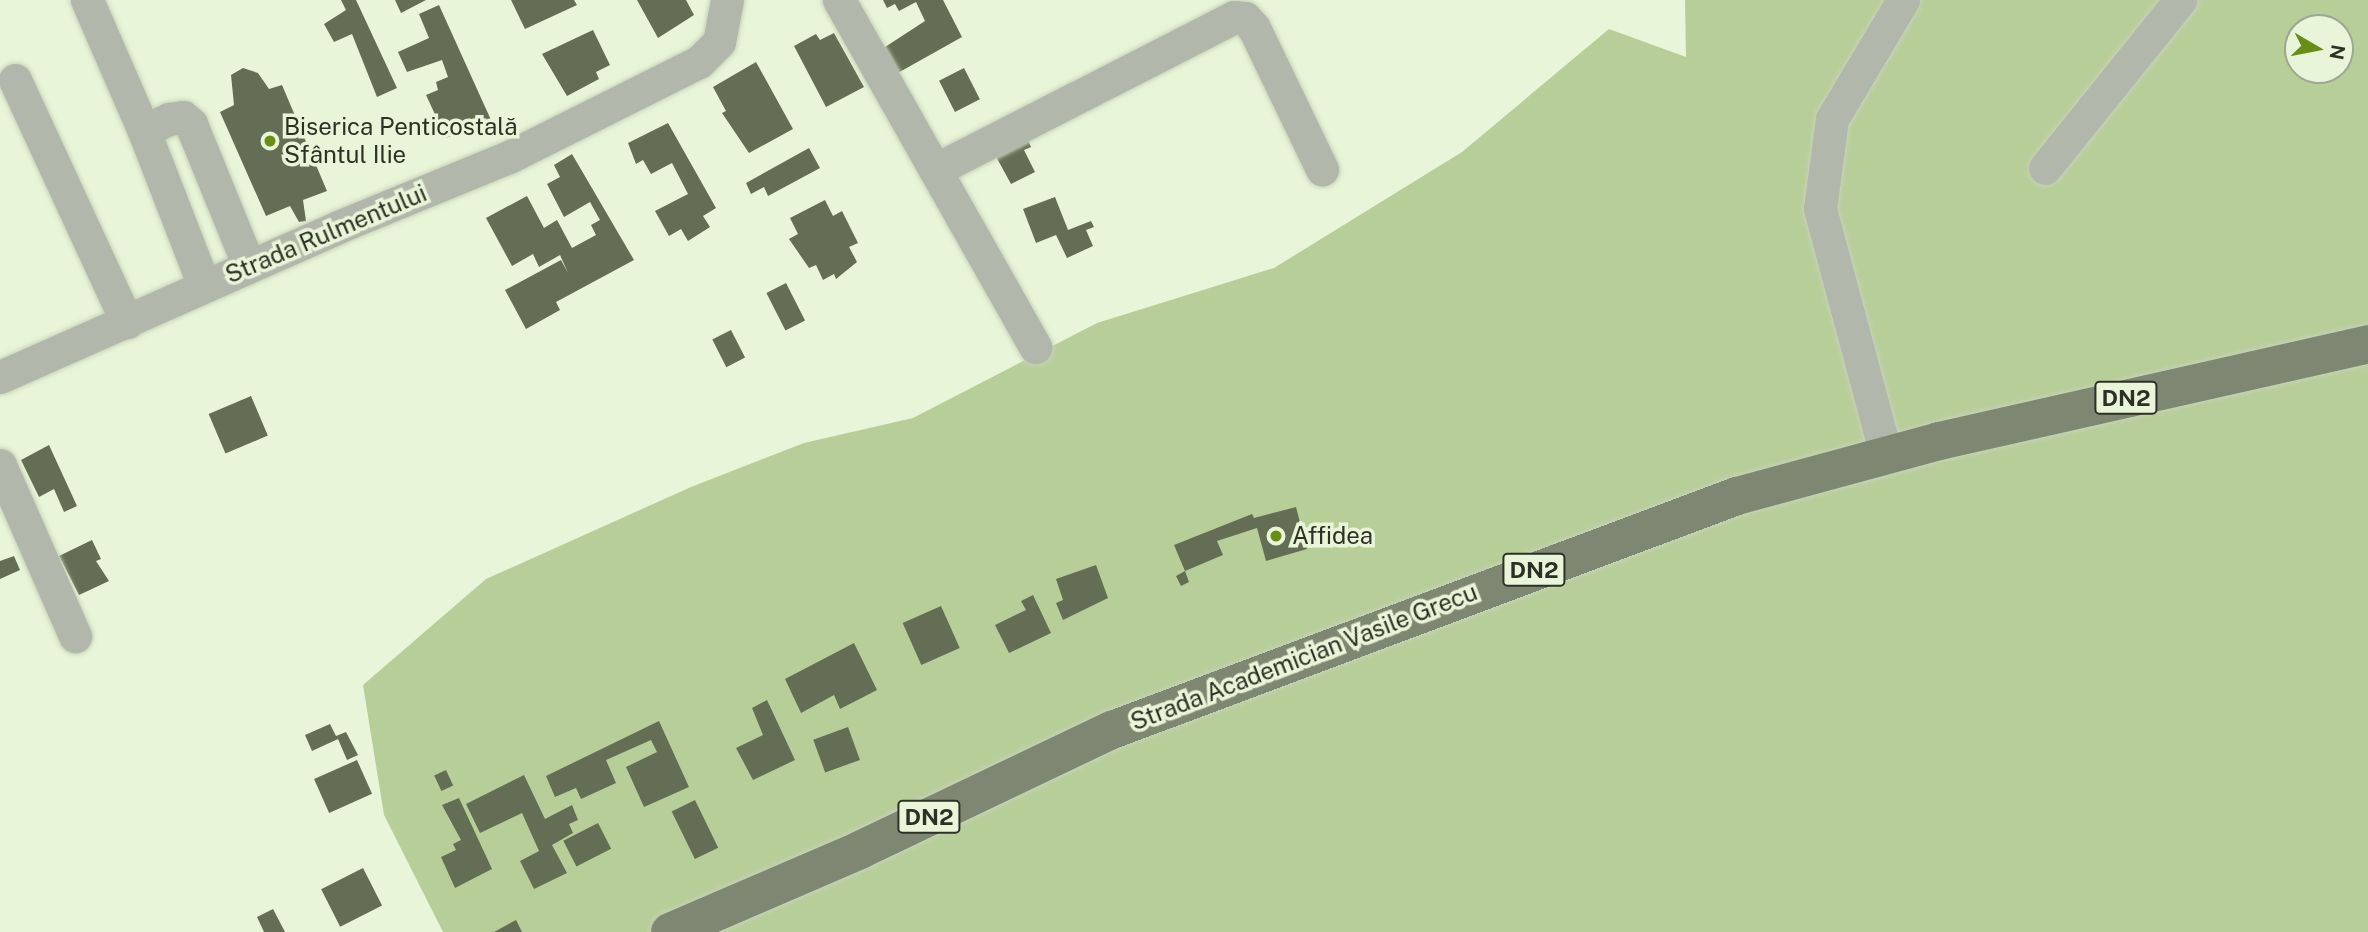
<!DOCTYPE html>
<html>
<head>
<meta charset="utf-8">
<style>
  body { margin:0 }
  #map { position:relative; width:2368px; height:932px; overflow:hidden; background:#e9f5d8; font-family:"Public Sans",sans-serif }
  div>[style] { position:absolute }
  .green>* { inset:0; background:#b8ce99 }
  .building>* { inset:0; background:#636e54; transform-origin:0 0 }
  .roads { filter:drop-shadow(0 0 2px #c7d2b8) drop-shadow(0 0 2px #c7d2b8) }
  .minor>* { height:33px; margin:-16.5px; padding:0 16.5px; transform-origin:16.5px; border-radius:16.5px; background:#b2b7ab }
  .major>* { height:38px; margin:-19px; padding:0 19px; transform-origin:19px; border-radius:19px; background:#7e8771 }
  .dots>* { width:19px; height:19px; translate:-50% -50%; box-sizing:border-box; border:4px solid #e9f5d8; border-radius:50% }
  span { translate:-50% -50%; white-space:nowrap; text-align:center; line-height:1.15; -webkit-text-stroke:7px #e9f5d8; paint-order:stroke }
  .shield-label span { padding:2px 5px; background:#e9f5d8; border:2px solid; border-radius:5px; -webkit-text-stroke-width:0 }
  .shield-label { font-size:23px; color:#2c3126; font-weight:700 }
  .poi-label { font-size:24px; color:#2c3126 }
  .left { translate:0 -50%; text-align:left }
  .street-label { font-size:24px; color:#2c3126 }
  .north { position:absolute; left:2284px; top:14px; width:70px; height:70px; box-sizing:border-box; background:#e9f5d8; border:2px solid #9da791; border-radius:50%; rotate:100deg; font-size:19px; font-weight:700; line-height:28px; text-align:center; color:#2c3126 }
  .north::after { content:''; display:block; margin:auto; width:24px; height:32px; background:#698d15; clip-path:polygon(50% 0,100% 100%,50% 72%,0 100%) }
</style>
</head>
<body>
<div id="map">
  <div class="green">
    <div style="clip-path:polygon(evenodd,1685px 0,2368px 0,2368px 932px,443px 932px,384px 815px,363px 685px,486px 579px,691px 487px,804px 443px,913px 418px,1097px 323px,1274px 268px,1462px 152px,1609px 29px,1686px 57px,1685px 0,2298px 28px,2340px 28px,2340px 70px,2298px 70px,2298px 28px)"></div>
  </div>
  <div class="building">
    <div style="clip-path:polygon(341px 0,356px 0,397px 88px,377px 97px,352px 34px,334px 42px,324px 24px,346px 10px)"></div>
    <div style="clip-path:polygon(395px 0,426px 0,401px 13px)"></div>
    <div style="clip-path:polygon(511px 0,574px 0,577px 5px,525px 29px)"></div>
    <div style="clip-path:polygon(637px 0,686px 0,694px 15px,658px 38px)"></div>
    <div style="clip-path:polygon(883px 0,943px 0,962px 37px,896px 74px,882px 49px,925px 21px,916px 2px,899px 11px,895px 4px,887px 8px)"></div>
    <div style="clip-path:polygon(439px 5px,491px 120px,446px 138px,426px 95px,438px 90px,436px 82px,448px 77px,442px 60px,407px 72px,398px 52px,429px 38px,419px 14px)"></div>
    <div style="clip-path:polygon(593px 30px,610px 65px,596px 72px,599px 79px,567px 96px,542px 54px)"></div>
    <div style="clip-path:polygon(834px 33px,864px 87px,826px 107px,794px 46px,816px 34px,820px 40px)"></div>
    <div style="clip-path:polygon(756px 62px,793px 129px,749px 153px,722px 113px,726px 111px,713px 87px)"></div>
    <div style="clip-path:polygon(243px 68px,258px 73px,269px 89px,282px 85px,327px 191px,303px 200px,306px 221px,299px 222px,290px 206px,266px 216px,220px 112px,234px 105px,231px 75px)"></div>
    <div style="left:964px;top:68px;width:35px;height:28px;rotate:63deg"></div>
    <div style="clip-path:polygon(668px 123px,716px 208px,703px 216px,710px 227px,688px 241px,681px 229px,669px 236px,655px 211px,688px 194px,672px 163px,651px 174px,643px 160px,636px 164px,628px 143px)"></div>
    <div style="clip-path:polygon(1025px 133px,1031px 147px,1024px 150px,1035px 172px,1011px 184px,993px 151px)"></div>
    <div style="clip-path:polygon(809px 148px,820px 168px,768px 196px,764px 187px,751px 194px,746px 183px)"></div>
    <div style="clip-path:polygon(572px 154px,634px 260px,556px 302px,560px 310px,526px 329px,505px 290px,561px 260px,568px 273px,560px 255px,539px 267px,533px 254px,512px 266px,486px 218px,527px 196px,544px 228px,557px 220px,572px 248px,596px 235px,591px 225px,600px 220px,590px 202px,564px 217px,547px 184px,560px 177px,554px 165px)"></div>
    <div style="clip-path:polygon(1055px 197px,1068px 230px,1091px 221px,1094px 227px,1086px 230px,1093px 246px,1067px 258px,1056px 235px,1036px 243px,1023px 209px)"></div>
    <div style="clip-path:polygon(825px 200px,833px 216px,842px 211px,858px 243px,849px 247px,857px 262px,836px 279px,834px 274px,823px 280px,816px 265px,809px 268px,789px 239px,798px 234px,790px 218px)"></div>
    <div style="left:786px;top:283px;width:42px;height:22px;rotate:63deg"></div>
    <div style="left:731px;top:330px;width:31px;height:21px;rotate:63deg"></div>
    <div style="left:251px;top:396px;width:43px;height:46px;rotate:67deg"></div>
    <div style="clip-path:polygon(49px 445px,77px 506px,64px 512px,54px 489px,39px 497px,21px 460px)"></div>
    <div style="clip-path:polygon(1296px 507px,1307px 549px,1266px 561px,1257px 528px,1217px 541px,1223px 555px,1185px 571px,1189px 582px,1181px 586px,1176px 576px,1185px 571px,1174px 545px,1252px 514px,1254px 518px)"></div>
    <div style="clip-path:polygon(92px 540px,101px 559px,96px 561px,109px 581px,79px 595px,59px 556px)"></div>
    <div style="clip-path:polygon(14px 556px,20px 570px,0 579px,0 561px)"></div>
    <div style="clip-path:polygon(1096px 565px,1108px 598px,1063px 620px,1056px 603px,1063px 600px,1056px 579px)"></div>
    <div style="clip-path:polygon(1033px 595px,1051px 633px,1009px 653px,995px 625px,1026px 610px,1021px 601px)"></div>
    <div style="left:941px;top:606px;width:46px;height:42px;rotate:66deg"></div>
    <div style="clip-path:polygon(854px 643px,877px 690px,840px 709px,834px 695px,801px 713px,785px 679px)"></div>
    <div style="clip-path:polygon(767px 700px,795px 760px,753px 780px,736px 748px,763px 735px,752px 708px)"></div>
    <div style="clip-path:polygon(659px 721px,689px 787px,644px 807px,626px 767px,657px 752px,651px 740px,606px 760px,616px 783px,581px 799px,576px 788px,555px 797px,546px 776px)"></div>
    <div style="clip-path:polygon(330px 724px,336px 736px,346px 732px,358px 755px,347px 760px,338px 739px,312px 751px,305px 735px)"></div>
    <div style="left:848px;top:727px;width:35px;height:37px;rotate:70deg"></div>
    <div style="left:357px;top:760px;width:37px;height:47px;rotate:66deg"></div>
    <div style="left:446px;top:770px;width:17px;height:13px;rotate:65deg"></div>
    <div style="clip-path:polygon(524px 775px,545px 819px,572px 805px,578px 820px,569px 824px,573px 833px,552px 845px,567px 873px,534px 889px,520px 861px,539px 851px,522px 813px,480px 833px,466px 804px)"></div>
    <div style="clip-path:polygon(459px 798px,492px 869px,455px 888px,441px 857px,456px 850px,453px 844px,461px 840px,442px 805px)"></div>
    <div style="left:695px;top:800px;width:53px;height:26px;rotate:64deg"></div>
    <div style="left:598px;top:823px;width:29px;height:39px;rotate:63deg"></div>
    <div style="left:363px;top:868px;width:42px;height:47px;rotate:63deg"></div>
    <div style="clip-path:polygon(273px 909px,285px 932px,264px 932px,257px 917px)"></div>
    <div style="clip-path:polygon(516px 920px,522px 932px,494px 932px)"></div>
  </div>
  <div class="roads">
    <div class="minor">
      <div style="left:87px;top:0;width:143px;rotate:66.5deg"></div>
      <div style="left:144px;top:131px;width:28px;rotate:-26deg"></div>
      <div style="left:169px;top:119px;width:14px;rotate:-8deg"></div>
      <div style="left:183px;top:117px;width:11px;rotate:41deg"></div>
      <div style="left:191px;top:124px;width:153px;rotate:67.8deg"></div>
      <div style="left:839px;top:0;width:399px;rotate:60.5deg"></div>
      <div style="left:15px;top:80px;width:267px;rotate:65.2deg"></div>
      <div style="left:144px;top:131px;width:166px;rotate:68.8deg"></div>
      <div style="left:2045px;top:168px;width:216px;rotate:-51.2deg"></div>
      <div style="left:935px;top:170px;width:336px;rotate:-27.1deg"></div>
      <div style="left:1234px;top:17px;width:11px;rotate:5deg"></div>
      <div style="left:1245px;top:18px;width:13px;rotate:48deg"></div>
      <div style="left:1254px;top:28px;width:157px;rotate:64.3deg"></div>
      <div style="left:0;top:377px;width:370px;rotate:-23.9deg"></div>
      <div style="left:338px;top:227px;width:185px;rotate:-22.3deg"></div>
      <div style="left:509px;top:157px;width:212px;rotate:-26.6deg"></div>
      <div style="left:699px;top:62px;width:28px;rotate:-45deg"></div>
      <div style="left:719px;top:42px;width:43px;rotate:-79.2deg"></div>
      <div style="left:1886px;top:455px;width:255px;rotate:-105deg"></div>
      <div style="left:1820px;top:209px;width:91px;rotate:-82.4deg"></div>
      <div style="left:1832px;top:119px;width:139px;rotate:-59.2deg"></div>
      <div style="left:0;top:465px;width:187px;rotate:66.3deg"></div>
    </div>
    <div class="major">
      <div style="left:670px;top:932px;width:207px;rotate:-23.3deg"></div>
      <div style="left:860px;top:850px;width:279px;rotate:-25.5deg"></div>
      <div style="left:1112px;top:730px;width:667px;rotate:-20.53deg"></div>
      <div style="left:1737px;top:496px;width:209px;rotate:-15.2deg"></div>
      <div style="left:1939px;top:441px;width:440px;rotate:-12.7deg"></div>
    </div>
  </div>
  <div class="dots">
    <div style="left:270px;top:141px;background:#698d15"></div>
    <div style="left:1276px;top:536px;background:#698d15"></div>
  </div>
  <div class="shield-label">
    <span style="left:2126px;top:398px">DN2</span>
    <span style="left:1534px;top:570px">DN2</span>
    <span style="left:929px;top:817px">DN2</span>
  </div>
  <div class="poi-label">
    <span class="left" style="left:284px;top:141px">Biserica Penticostală<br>Sfântul Ilie</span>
    <span class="left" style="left:1292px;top:536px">Affidea</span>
  </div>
  <div class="street-label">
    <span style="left:326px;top:234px;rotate:-23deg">Strada Rulmentului</span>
    <span style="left:1304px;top:657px;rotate:-21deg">Strada Academician Vasile Grecu</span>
  </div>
  <div class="north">N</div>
</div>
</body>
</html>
